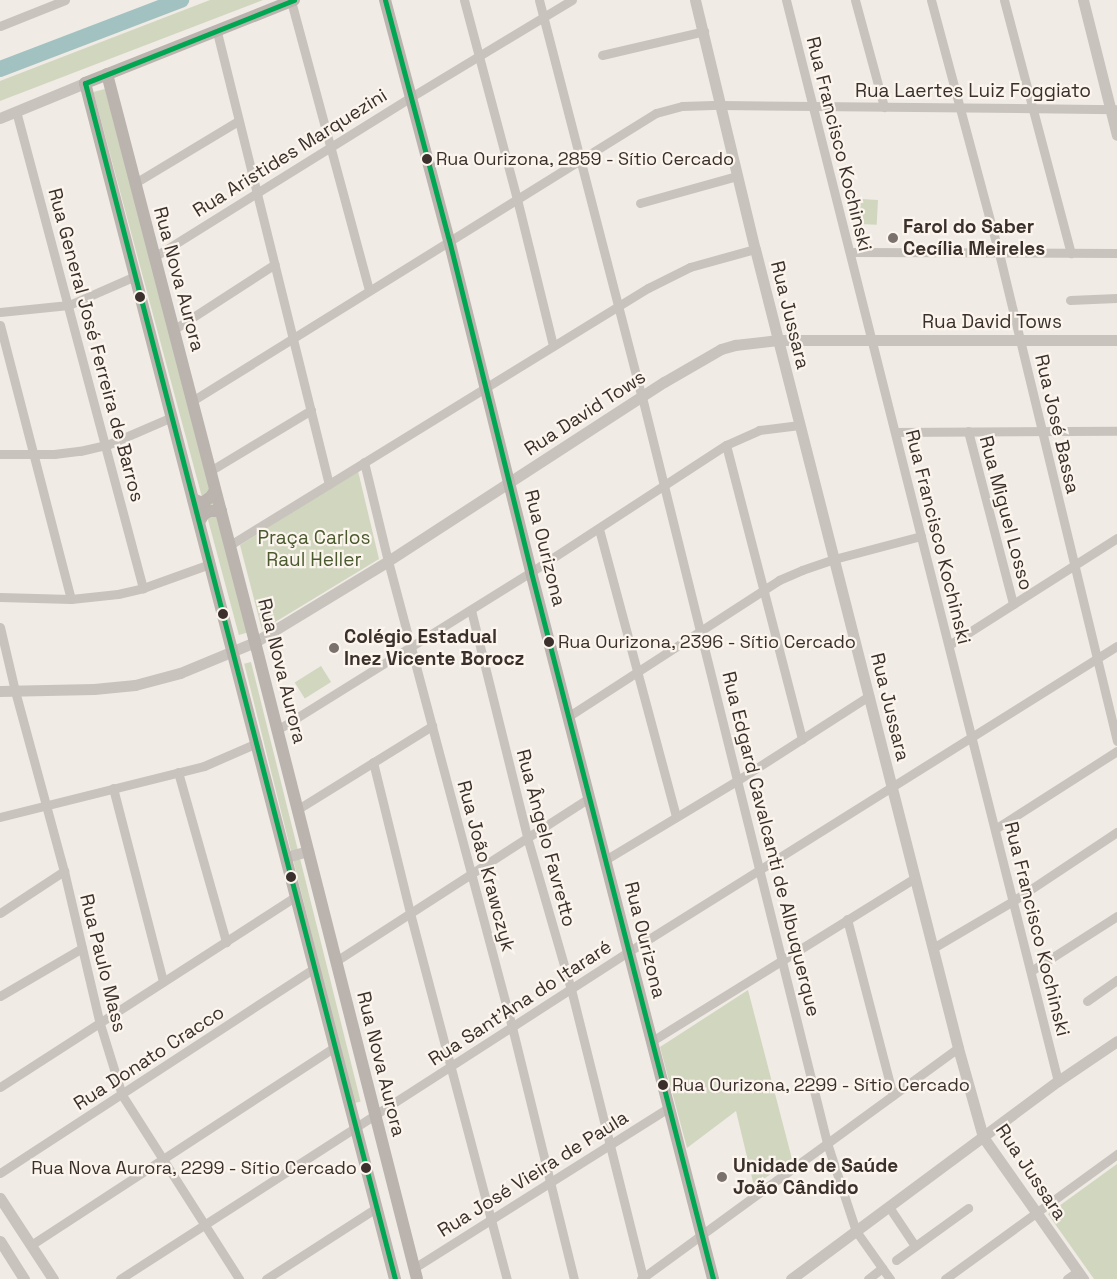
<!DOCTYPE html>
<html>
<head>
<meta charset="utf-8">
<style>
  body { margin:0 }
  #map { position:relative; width:1117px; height:1279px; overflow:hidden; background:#f0ebe5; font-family:"Space Grotesk",sans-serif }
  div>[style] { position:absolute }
  .green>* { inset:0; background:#d1d6bf; transform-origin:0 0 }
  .river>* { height:16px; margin:-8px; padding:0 8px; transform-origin:8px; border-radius:8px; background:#a1c2c1 }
  .minor>* { height:9px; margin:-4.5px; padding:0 4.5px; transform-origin:4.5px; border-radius:4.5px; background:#c9c3be }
  .tertiary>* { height:11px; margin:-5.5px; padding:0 5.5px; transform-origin:5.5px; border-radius:5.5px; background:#c9c3be }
  .secondary>* { height:12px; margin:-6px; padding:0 6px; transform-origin:6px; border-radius:6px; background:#bab3ae }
  .bus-1>* { height:5px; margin:-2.5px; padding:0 2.5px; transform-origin:2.5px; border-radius:2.5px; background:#00a651 }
  .dots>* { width:14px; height:14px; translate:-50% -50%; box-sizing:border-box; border:2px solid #fbf5ee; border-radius:50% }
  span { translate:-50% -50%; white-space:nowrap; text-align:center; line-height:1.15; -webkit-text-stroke:4.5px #fbf5ee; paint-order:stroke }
  .bus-label { font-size:18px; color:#3b302b }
  .left { translate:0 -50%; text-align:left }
  .right { translate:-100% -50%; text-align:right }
  .street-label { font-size:19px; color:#3b302b }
  .poi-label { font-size:19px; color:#3b302b; font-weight:700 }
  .park-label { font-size:19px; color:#4a5a2e }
</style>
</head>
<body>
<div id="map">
  <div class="green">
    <div style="clip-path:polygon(210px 0,263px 0,0 101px,0 81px)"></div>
    <div style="left:105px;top:89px;width:562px;height:12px;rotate:75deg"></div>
    <div style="left:861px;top:199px;width:17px;height:25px;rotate:3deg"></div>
    <div style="clip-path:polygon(358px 471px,379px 559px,262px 630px,240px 545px)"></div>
    <div style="left:251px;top:662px;width:453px;height:7px;rotate:76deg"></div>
    <div style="left:321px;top:666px;width:19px;height:31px;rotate:58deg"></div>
    <div style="clip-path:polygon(748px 990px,792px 1159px,754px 1186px,736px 1111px,687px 1148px,660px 1047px)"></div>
    <div style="clip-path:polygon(1117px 1164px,1117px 1279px,1094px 1279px,1048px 1214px)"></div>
  </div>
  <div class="river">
    <div style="left:0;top:69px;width:194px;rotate:-20.9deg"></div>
  </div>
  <div class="minor">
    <div style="left:464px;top:0;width:206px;rotate:75.1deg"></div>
    <div style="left:517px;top:199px;width:151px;rotate:76.2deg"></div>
    <div style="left:539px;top:0;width:410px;rotate:75.5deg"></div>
    <div style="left:642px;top:397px;width:769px;rotate:76.07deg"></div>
    <div style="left:827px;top:1143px;width:93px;rotate:71.8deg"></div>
    <div style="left:856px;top:1231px;width:59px;rotate:54.7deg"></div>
    <div style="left:786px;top:0;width:1115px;rotate:75.88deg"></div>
    <div style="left:855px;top:0;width:111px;rotate:74.8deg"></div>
    <div style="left:931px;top:0;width:262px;rotate:75deg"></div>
    <div style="left:999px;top:253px;width:502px;rotate:76.41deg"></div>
    <div style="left:1004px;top:0;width:262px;rotate:75.2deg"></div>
    <div style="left:291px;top:1px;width:299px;rotate:74.9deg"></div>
    <div style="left:0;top:26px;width:70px;rotate:-21.8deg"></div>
    <div style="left:217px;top:32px;width:466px;rotate:76.1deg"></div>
    <div style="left:602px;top:55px;width:105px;rotate:-13.2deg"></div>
    <div style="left:16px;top:111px;width:494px;rotate:75.1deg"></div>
    <div style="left:135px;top:183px;width:120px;rotate:-31deg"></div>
    <div style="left:640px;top:203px;width:101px;rotate:-15.6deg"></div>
    <div style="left:850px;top:252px;width:267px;rotate:0.2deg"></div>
    <div style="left:154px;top:257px;width:303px;rotate:-31.9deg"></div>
    <div style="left:411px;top:97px;width:188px;rotate:-31.1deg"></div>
    <div style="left:1070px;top:300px;width:47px;rotate:-2.4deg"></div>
    <div style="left:0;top:312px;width:69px;rotate:-5.8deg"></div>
    <div style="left:69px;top:305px;width:72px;rotate:-23.7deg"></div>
    <div style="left:0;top:325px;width:283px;rotate:75.5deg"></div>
    <div style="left:173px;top:330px;width:121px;rotate:-32.9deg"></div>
    <div style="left:192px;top:401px;width:546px;rotate:-31.83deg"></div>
    <div style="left:656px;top:113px;width:27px;rotate:-15deg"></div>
    <div style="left:682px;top:106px;width:38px;rotate:-2deg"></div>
    <div style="left:720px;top:105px;width:397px;rotate:0.6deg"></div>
    <div style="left:968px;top:431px;width:179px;rotate:75.4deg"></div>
    <div style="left:895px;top:432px;width:222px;rotate:-0.3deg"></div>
    <div style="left:726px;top:445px;width:304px;rotate:75.5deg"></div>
    <div style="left:0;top:454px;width:54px"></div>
    <div style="left:54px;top:454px;width:26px;rotate:-7deg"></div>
    <div style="left:80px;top:451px;width:28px;rotate:-13deg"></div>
    <div style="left:107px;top:445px;width:71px;rotate:-23.3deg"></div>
    <div style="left:364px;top:462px;width:102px;rotate:76.4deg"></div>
    <div style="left:388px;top:561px;width:482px;rotate:75.1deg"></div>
    <div style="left:512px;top:1027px;width:260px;rotate:76.2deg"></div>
    <div style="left:210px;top:471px;width:118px;rotate:-31.1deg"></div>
    <div style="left:599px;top:529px;width:298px;rotate:75deg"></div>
    <div style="left:230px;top:545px;width:491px;rotate:-31.6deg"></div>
    <div style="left:648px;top:288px;width:47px;rotate:-26.6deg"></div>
    <div style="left:690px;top:267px;width:67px;rotate:-15.5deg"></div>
    <div style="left:0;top:597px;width:71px;rotate:1.6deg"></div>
    <div style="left:71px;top:599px;width:47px;rotate:-6.1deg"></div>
    <div style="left:118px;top:594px;width:26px;rotate:-13deg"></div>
    <div style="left:143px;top:588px;width:71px;rotate:-19.7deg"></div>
    <div style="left:471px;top:610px;width:234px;rotate:76.1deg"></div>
    <div style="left:527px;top:837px;width:158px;rotate:73.9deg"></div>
    <div style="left:571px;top:989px;width:298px;rotate:76deg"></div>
    <div style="left:0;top:627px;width:66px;rotate:76.8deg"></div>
    <div style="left:15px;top:691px;width:187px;rotate:74.8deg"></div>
    <div style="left:64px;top:871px;width:157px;rotate:76.8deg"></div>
    <div style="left:100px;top:1024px;width:74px;rotate:72.8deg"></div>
    <div style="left:122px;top:1095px;width:218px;rotate:57.5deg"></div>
    <div style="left:949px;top:645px;width:199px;rotate:-32.5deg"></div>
    <div style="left:569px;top:716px;width:250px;rotate:-32.9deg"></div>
    <div style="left:779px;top:580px;width:25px;rotate:-23deg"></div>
    <div style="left:802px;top:570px;width:34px;rotate:-19deg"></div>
    <div style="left:834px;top:559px;width:90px;rotate:-14.8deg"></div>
    <div style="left:277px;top:730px;width:299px;rotate:-31.9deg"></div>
    <div style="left:531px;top:572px;width:233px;rotate:-33.1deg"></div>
    <div style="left:726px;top:445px;width:36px;rotate:-24deg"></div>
    <div style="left:759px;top:430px;width:41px;rotate:-7deg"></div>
    <div style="left:373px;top:762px;width:155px;rotate:76.2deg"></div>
    <div style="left:410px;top:913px;width:379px;rotate:75.2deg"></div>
    <div style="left:178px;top:772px;width:177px;rotate:74.2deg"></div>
    <div style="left:113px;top:788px;width:200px;rotate:75.5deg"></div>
    <div style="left:298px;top:809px;width:158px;rotate:-31.8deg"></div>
    <div style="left:0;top:817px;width:210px;rotate:-14deg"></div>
    <div style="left:204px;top:766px;width:58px;rotate:-23.5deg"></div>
    <div style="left:995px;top:829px;width:145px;rotate:-32.6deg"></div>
    <div style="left:605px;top:860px;width:155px;rotate:-31deg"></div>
    <div style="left:738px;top:780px;width:156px;rotate:-32.7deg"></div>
    <div style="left:0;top:913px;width:77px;rotate:-33.3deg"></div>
    <div style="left:847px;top:919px;width:182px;rotate:75.4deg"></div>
    <div style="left:933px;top:948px;width:93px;rotate:-30.4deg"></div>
    <div style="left:1013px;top:901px;width:125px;rotate:-33.6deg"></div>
    <div style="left:336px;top:961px;width:301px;rotate:-32.8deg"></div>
    <div style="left:1031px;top:971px;width:102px;rotate:-32.6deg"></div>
    <div style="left:0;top:996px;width:95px;rotate:-30.3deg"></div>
    <div style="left:1087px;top:1001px;width:37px;rotate:-35deg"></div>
    <div style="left:652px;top:1041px;width:309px;rotate:-31.8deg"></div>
    <div style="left:0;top:1087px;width:352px;rotate:-32.8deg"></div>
    <div style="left:0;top:1173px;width:375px;rotate:-33.1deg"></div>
    <div style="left:889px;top:1207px;width:47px;rotate:56.3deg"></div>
    <div style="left:31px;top:1245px;width:363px;rotate:-33.1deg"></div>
    <div style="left:896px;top:1260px;width:89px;rotate:-35.8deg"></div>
    <div style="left:414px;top:1268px;width:302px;rotate:-32.2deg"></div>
    <div style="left:120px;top:1279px;width:604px;rotate:-32.77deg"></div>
    <div style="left:628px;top:952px;width:577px;rotate:-32.04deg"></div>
    <div style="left:266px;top:1279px;width:131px;rotate:-32.8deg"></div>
    <div style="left:641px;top:1279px;width:392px;rotate:-36.1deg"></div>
    <div style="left:868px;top:1279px;width:18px;rotate:-38deg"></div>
    <div style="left:945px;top:1279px;width:213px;rotate:-36deg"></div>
    <div style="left:1067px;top:1279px;width:14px;rotate:-36deg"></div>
  </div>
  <div class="tertiary">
    <div style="left:695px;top:0;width:256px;rotate:76.5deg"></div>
    <div style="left:755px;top:249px;width:824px;rotate:75.74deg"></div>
    <div style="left:958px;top:1048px;width:92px;rotate:74.3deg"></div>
    <div style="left:983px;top:1137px;width:174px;rotate:54.8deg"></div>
    <div style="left:1083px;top:0;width:139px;rotate:75.9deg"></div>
    <div style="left:0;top:118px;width:92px;rotate:-22.4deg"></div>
    <div style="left:0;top:691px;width:94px;rotate:-1.2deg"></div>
    <div style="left:94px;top:689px;width:41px;rotate:-5.6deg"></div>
    <div style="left:135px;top:685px;width:47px;rotate:-14.9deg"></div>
    <div style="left:180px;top:673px;width:81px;rotate:-22.5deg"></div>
    <div style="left:255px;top:642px;width:156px;rotate:-31.3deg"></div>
    <div style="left:388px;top:561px;width:329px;rotate:-33deg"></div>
    <div style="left:664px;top:382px;width:66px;rotate:-30.1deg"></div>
    <div style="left:721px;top:349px;width:15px;rotate:-16deg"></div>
    <div style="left:735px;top:345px;width:43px;rotate:-6.6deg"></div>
    <div style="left:778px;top:340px;width:339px"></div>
    <div style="left:286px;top:857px;width:23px;rotate:-15deg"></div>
    <div style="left:0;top:1198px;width:97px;rotate:56.8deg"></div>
    <div style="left:0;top:1241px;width:45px;rotate:57.7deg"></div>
    <div style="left:791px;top:1279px;width:332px;rotate:-36.6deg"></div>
    <div style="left:1058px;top:1081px;width:71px;rotate:-34.1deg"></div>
  </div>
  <div class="secondary">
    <div style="left:294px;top:0;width:225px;rotate:158.3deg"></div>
    <div style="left:85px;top:83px;width:1236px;rotate:75.47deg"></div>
    <div style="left:385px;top:0;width:248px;rotate:75.1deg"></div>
    <div style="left:449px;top:240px;width:342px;rotate:76.1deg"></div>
    <div style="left:531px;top:572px;width:730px;rotate:75.56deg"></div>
    <div style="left:107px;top:74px;width:587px;rotate:75.4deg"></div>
    <div style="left:255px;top:642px;width:657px;rotate:75.73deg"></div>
    <div style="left:193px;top:499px;width:10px;rotate:24deg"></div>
    <div style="left:202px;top:503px;width:11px;rotate:-34deg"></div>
    <div style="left:211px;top:497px;width:8px;rotate:-60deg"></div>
    <div style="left:199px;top:522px;width:9px;rotate:-58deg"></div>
    <div style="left:204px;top:514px;width:7px;rotate:-27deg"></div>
    <div style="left:210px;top:511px;width:11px"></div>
  </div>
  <div class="bus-1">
    <div style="left:294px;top:0;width:225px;rotate:158.3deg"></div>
    <div style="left:85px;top:83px;width:1236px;rotate:75.47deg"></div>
    <div style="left:385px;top:0;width:248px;rotate:75.1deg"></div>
    <div style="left:449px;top:240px;width:342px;rotate:76.1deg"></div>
    <div style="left:531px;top:572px;width:730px;rotate:75.56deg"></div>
  </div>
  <div class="dots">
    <div style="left:427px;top:159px;background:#3b302b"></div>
    <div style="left:893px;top:238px;background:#7a716c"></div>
    <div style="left:140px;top:297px;background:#3b302b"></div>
    <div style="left:223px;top:614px;background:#3b302b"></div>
    <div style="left:549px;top:642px;background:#3b302b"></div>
    <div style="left:334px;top:648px;background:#7a716c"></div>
    <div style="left:291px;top:877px;background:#3b302b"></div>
    <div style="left:663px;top:1085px;background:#3b302b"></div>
    <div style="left:366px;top:1168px;background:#3b302b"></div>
    <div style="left:722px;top:1177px;background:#7a716c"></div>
  </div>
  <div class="bus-label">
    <span class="left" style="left:436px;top:159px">Rua Ourizona, 2859 - Sítio Cercado</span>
    <span class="left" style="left:558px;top:642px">Rua Ourizona, 2396 - Sítio Cercado</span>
    <span class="left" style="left:672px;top:1085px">Rua Ourizona, 2299 - Sítio Cercado</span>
    <span class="right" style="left:357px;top:1168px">Rua Nova Aurora, 2299 - Sítio Cercado</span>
  </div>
  <div class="street-label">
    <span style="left:973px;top:91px">Rua Laertes Luiz Foggiato</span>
    <span style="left:839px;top:144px;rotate:76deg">Rua Francisco Kochinski</span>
    <span style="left:290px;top:153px;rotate:-32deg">Rua Aristides Marquezini</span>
    <span style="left:179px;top:279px;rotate:75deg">Rua Nova Aurora</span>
    <span style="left:790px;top:315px;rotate:76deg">Rua Jussara</span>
    <span style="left:992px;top:322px">Rua David Tows</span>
    <span style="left:96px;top:345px;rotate:75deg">Rua General José Ferreira de Barros</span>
    <span style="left:585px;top:413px;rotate:-33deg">Rua David Tows</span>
    <span style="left:1057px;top:424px;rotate:77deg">Rua José Bassa</span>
    <span style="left:1006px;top:513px;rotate:75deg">Rua Miguel Losso</span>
    <span style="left:938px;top:537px;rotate:76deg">Rua Francisco Kochinski</span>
    <span style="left:545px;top:548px;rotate:76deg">Rua Ourizona</span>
    <span style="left:282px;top:671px;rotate:76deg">Rua Nova Aurora</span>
    <span style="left:890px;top:707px;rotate:76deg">Rua Jussara</span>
    <span style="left:546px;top:838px;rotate:75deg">Rua Ângelo Favretto</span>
    <span style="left:771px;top:844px;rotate:76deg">Rua Edgard Cavalcanti de Albuquerque</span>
    <span style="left:486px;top:866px;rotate:75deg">Rua João Krawczyk</span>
    <span style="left:1037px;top:929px;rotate:76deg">Rua Francisco Kochinski</span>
    <span style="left:645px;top:940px;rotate:76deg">Rua Ourizona</span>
    <span style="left:103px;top:963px;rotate:76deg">Rua Paulo Mass</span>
    <span style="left:520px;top:1003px;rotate:-33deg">Rua Sant'Ana do Itararé</span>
    <span style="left:149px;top:1058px;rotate:-33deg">Rua Donato Cracco</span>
    <span style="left:381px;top:1064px;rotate:76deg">Rua Nova Aurora</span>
    <span style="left:1031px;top:1172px;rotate:56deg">Rua Jussara</span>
    <span style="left:533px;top:1174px;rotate:-32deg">Rua José Vieira de Paula</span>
  </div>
  <div class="poi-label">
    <span class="left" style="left:903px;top:238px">Farol do Saber<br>Cecília Meireles</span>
    <span class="left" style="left:344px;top:648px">Colégio Estadual<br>Inez Vicente Borocz</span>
    <span class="left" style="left:733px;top:1177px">Unidade de Saúde<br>João Cândido</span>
  </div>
  <div class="park-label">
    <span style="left:314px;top:549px">Praça Carlos<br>Raul Heller</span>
  </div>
</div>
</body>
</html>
